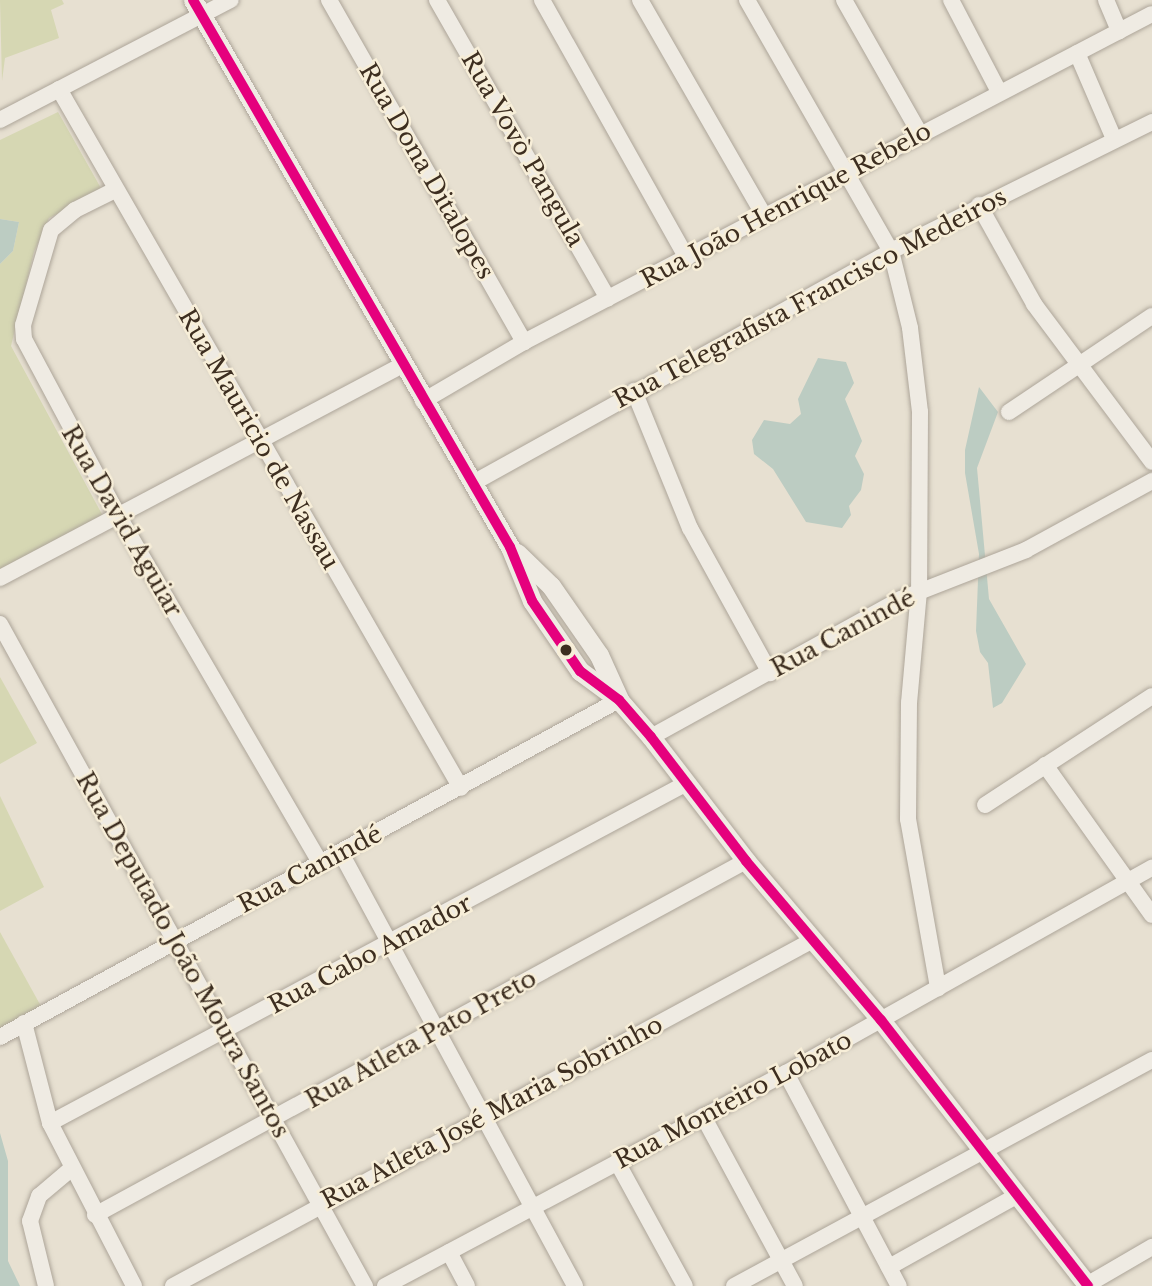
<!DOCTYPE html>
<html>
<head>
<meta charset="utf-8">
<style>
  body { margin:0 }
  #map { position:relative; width:1152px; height:1286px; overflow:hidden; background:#e7e0d1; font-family:"Libre Baskerville",serif }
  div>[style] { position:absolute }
  .green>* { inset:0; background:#d6d7b3 }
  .water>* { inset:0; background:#bcccc2 }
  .roads { filter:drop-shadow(0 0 2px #ada599) drop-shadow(0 0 2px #ada599) }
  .minor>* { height:16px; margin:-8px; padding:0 8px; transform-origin:8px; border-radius:8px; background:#efebe3 }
  .tertiary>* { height:19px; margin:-9.5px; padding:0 9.5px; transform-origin:9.5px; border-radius:9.5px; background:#efebe3 }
  .bus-1>* { height:10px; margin:-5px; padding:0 5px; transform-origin:5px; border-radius:5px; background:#e5007d }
  .dots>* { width:19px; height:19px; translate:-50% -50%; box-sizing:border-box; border:4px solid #f7eed8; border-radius:50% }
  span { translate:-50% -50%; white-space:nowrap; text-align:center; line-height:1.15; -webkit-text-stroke:5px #f7eed8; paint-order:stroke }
  .street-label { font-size:24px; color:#3d2e20 }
</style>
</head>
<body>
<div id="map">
  <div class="green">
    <div style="clip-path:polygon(0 0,62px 0,64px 4px,51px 10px,59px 38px,5px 58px,2px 81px)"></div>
    <div style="clip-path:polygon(58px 112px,102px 190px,49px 218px,34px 252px,11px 346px,104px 518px,0 574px,0 264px,13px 251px,19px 222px,0 219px,0 140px)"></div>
    <div style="clip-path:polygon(0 677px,37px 743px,0 764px)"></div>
    <div style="clip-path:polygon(0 796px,44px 887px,0 911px)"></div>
    <div style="clip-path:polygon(0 932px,42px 1008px,0 1031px)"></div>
  </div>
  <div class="water">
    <div style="clip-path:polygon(0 219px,19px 222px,13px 251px,0 264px)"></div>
    <div style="clip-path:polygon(818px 358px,846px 362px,854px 383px,845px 399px,862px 441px,855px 456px,864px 474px,861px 490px,849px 506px,851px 515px,842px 528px,806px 522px,773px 469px,754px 454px,752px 440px,764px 420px,790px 424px,801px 414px,798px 399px)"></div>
    <div style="clip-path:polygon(979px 387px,998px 412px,977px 468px,989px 599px,1026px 664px,1002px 703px,993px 708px,988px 663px,980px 652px,976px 631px,979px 554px,965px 473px,965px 450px)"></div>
    <div style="clip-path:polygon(0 1133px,8px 1161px,8px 1261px,20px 1286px,0 1286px)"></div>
  </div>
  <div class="roads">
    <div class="minor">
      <div style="left:329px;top:0;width:394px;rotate:60.3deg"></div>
      <div style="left:437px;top:0;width:344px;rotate:60.2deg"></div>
      <div style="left:542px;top:0;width:296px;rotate:60.7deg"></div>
      <div style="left:640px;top:0;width:249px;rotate:60.1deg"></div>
      <div style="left:747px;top:0;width:289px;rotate:60.2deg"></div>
      <div style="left:891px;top:251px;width:79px;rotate:76.1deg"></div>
      <div style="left:910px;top:328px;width:85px;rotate:83.2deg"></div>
      <div style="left:920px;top:412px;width:179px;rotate:90.3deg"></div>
      <div style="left:919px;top:591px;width:112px;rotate:95.1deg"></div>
      <div style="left:909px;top:703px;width:116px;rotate:90.5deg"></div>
      <div style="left:908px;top:819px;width:172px;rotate:79.9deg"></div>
      <div style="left:844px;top:0;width:154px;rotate:60.4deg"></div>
      <div style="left:951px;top:0;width:104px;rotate:62.4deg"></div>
      <div style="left:1106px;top:0;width:34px;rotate:67deg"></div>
      <div style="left:1077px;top:53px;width:94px;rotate:66.7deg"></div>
      <div style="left:59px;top:89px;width:806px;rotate:60.1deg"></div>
      <div style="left:0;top:120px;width:260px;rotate:-27.5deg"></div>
      <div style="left:115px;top:190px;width:45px;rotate:153.4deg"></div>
      <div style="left:75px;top:210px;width:31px;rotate:140deg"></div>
      <div style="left:51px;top:230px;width:99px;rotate:106.4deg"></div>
      <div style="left:23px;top:325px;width:14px;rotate:86deg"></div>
      <div style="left:24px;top:339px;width:202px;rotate:61.9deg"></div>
      <div style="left:119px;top:517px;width:402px;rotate:59.8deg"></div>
      <div style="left:979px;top:205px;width:113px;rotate:60.9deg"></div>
      <div style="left:1034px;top:304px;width:197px;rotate:53.2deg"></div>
      <div style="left:634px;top:391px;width:148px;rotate:67.8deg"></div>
      <div style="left:690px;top:528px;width:166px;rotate:61.1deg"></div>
      <div style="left:423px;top:401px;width:117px;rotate:-30.3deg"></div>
      <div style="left:524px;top:342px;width:708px;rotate:-27.58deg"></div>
      <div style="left:1009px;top:412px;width:172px;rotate:-33.9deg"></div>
      <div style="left:473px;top:483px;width:478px;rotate:-29deg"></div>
      <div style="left:891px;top:251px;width:291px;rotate:-26.3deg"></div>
      <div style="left:0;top:578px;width:454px;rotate:-27.9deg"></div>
      <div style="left:0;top:624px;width:756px;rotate:61.13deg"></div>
      <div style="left:651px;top:737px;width:286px;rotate:-28.9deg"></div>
      <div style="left:901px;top:599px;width:134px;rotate:-21.4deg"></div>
      <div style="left:1026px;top:550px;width:144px;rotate:-28.7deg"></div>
      <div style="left:1045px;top:765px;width:184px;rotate:54.5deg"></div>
      <div style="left:985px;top:805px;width:199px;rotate:-33.1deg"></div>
      <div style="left:341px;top:853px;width:492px;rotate:61.6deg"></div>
      <div style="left:24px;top:1023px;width:103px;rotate:75.4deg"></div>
      <div style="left:50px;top:1123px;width:183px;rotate:62.7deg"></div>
      <div style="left:0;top:1037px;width:705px;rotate:-28.57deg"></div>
      <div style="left:786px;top:1073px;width:241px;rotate:62.1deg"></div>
      <div style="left:703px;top:1116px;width:193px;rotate:61.6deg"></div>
      <div style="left:50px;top:1123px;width:722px;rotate:-28.09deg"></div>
      <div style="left:617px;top:1162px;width:141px;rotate:61.3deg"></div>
      <div style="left:95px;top:1215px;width:741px;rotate:-28.54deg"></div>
      <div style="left:449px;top:1252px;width:38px;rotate:62deg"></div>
      <div style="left:889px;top:1267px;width:148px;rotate:-29.2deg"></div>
      <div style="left:46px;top:1286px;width:67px;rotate:-103.8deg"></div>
      <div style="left:30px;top:1221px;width:27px;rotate:-70deg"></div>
      <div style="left:39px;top:1196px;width:42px;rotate:-40.2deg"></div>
      <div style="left:173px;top:1286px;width:725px;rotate:-28.4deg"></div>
      <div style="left:385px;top:1286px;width:454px;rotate:-28deg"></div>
      <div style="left:786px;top:1073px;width:420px;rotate:-29.3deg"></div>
      <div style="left:734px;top:1286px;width:475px;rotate:-28.4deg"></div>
      <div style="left:1085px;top:1286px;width:78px;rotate:-30.2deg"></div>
    </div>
    <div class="tertiary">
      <div style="left:193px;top:0;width:632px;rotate:59.91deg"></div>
      <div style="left:510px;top:547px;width:58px;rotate:67.8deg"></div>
      <div style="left:532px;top:601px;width:85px;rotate:55.6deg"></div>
      <div style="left:580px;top:671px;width:49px;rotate:36.6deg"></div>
      <div style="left:619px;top:700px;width:49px;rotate:49.1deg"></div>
      <div style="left:651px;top:737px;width:156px;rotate:52.5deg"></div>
      <div style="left:746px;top:861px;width:209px;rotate:49.7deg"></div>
      <div style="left:881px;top:1020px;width:337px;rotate:52.1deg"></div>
      <div style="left:517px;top:553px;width:47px;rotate:44.1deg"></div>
      <div style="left:551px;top:586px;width:84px;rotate:55.2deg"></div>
      <div style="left:599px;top:655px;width:48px;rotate:65.6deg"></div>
    </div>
  </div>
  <div class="bus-1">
    <div style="left:193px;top:0;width:632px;rotate:59.91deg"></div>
    <div style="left:510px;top:547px;width:58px;rotate:67.8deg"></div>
    <div style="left:532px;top:601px;width:85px;rotate:55.6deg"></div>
    <div style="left:580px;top:671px;width:49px;rotate:36.6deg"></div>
    <div style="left:619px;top:700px;width:49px;rotate:49.1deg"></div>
    <div style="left:651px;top:737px;width:156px;rotate:52.5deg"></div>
    <div style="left:746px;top:861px;width:209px;rotate:49.7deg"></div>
    <div style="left:881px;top:1020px;width:337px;rotate:52.1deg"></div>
  </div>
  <div class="dots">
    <div style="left:566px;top:650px;background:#3d2e20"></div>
  </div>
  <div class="street-label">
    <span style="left:523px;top:149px;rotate:60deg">Rua Vovò Pangula</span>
    <span style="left:427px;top:171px;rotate:60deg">Rua Dona Ditalopes</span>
    <span style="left:786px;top:205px;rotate:-28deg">Rua João Henrique Rebelo</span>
    <span style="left:810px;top:298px;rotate:-28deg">Rua Telegrafista Francisco Medeiros</span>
    <span style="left:259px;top:439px;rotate:60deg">Rua Mauricio de Nassau</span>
    <span style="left:122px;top:521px;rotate:60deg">Rua David Aguiar</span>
    <span style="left:843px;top:633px;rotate:-28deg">Rua Canindé</span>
    <span style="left:310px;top:869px;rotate:-28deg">Rua Canindé</span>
    <span style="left:370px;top:954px;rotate:-28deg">Rua Cabo Amador</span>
    <span style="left:183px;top:955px;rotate:61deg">Rua Deputado João Moura Santos</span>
    <span style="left:421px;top:1039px;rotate:-29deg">Rua Atleta Pato Preto</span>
    <span style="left:733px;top:1100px;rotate:-28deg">Rua Monteiro Lobato</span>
    <span style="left:492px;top:1112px;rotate:-28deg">Rua Atleta José Maria Sobrinho</span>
  </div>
</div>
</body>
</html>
